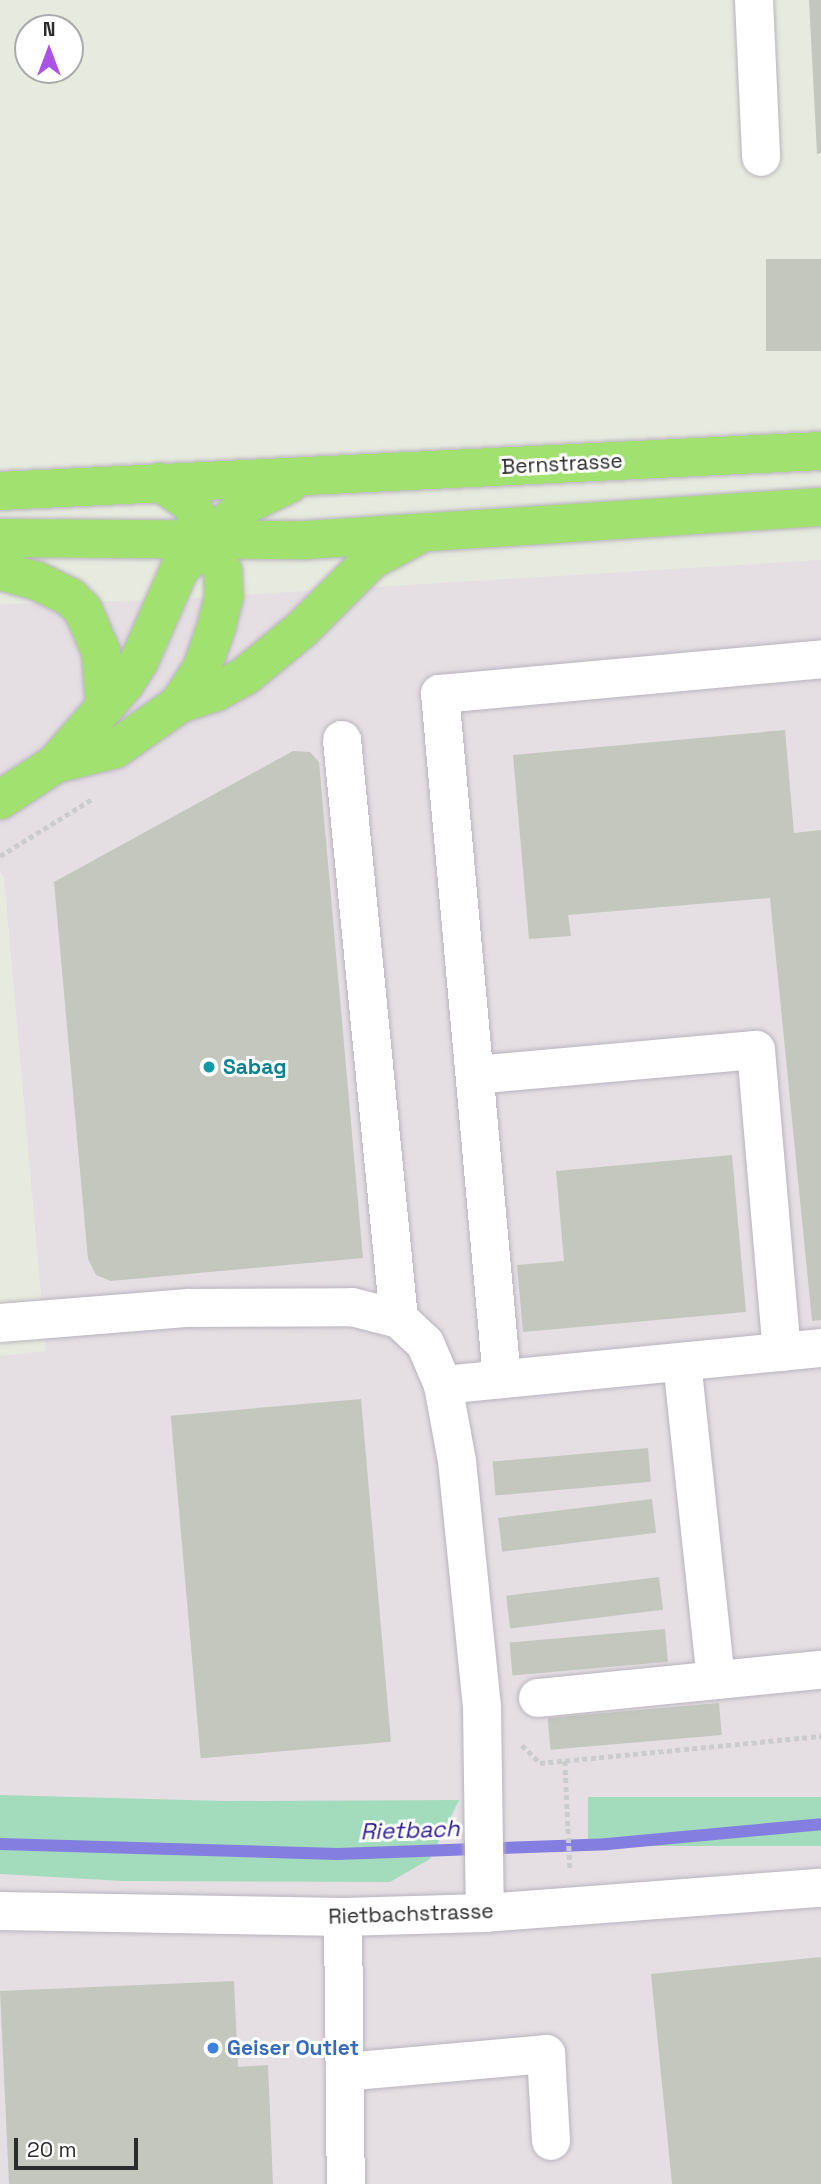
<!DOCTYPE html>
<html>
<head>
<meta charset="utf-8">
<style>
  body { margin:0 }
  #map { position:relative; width:821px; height:2184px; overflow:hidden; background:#e7ebdf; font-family:"Space Grotesk",sans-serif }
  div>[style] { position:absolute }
  .industrial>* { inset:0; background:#e5dfe4 }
  .green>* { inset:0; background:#a2dcbc; transform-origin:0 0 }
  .stream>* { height:12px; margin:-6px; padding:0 6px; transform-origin:6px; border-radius:6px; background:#847ee1 }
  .building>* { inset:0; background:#c3c7be; transform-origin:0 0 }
  .path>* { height:4.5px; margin-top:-2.25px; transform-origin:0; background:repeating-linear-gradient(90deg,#ccc 0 5px,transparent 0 8.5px) }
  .roads { filter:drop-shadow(0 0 2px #b9b3bd) drop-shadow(0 0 2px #b9b3bd) }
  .minor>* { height:38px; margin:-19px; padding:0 19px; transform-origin:19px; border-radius:19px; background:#fff }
  .major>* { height:38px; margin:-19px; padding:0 19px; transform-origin:19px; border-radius:19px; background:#a1e16f }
  .dots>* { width:19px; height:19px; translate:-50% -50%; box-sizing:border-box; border:4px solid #fff; border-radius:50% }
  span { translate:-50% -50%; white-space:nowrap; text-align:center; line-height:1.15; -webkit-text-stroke:6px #fff; paint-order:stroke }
  .street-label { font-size:21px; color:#2b2b2b }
  .culture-label { font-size:21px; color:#0d838f; font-weight:700 }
  .left { translate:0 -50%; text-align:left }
  .shop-label { font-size:21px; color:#366cbe; font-weight:700 }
  .water-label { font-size:23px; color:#2d1d8e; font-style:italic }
  .north { position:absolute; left:14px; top:14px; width:70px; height:70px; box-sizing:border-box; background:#fff; border:2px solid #aaa; border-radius:50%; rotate:0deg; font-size:19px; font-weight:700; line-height:28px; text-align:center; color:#2b2b2b }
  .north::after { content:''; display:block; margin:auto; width:24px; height:32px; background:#ac52e6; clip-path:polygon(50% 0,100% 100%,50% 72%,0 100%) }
  .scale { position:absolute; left:14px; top:2138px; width:124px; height:32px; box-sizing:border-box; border:4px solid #2b2b2b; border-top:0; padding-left:9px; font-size:21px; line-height:24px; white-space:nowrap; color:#2b2b2b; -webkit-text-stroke:5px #fff; paint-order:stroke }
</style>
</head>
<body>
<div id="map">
  <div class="industrial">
    <div style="clip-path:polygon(821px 560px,821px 2184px,0 2184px,0 1356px,46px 1351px,4px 877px,0 872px,0 604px,159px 600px)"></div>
  </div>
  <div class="green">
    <div style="clip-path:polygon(0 1795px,225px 1801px,459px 1800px,430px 1859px,390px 1882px,123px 1881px,0 1874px)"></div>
    <div style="left:821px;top:1797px;width:49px;height:233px;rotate:90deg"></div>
  </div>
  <div class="stream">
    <div style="left:0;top:1844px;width:338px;rotate:1.7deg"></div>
    <div style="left:338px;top:1854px;width:269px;rotate:-2.1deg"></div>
    <div style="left:607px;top:1844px;width:215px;rotate:-5.3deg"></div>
  </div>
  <div class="building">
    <div style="clip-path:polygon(809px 0,821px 0,821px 153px,817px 154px)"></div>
    <div style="left:821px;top:259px;width:92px;height:55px;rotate:90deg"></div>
    <div style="clip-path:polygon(785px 730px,794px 833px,821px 830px,821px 1320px,812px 1321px,770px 898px,568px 915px,571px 936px,529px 939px,513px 755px)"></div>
    <div style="clip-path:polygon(293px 751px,310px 752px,319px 762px,363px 1258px,111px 1281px,96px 1275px,88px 1259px,54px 882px)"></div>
    <div style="clip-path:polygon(732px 1155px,746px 1312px,523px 1332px,517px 1265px,564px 1261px,556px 1171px)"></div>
    <div style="left:361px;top:1399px;width:344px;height:191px;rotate:85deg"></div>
    <div style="left:648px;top:1448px;width:34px;height:156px;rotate:85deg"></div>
    <div style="left:652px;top:1499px;width:34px;height:155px;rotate:83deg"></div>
    <div style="left:659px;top:1577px;width:33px;height:154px;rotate:83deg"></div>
    <div style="left:665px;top:1629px;width:33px;height:156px;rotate:85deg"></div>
    <div style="left:719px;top:1703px;width:32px;height:172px;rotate:85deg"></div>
    <div style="clip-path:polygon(821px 1957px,821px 2184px,672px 2184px,651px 1974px)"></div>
    <div style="clip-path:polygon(234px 1981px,238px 2067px,268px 2065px,273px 2184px,9px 2184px,0 1991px)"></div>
  </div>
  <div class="path">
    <div style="left:0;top:856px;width:108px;rotate:-31.8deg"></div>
    <div style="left:522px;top:1745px;width:25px;rotate:45deg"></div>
    <div style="left:540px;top:1763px;width:282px;rotate:-5.5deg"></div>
    <div style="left:565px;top:1761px;width:107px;rotate:87.3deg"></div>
  </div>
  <div class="roads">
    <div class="minor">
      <div style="left:754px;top:0;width:157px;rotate:87.4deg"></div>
      <div style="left:342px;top:740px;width:582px;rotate:84.38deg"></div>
      <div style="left:475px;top:1075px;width:282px;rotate:-5.1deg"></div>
      <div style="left:756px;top:1050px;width:303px;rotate:85.1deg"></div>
      <div style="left:0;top:1323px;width:189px;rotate:-4.6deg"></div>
      <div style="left:188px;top:1308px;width:164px;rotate:-0.3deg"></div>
      <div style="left:352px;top:1307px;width:49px;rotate:14.3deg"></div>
      <div style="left:399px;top:1319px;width:35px;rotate:43deg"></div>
      <div style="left:425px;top:1343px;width:46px;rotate:66.8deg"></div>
      <div style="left:443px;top:1385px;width:77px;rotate:79.6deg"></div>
      <div style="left:457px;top:1461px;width:247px;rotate:84.2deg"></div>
      <div style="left:482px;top:1707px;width:206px;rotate:89.2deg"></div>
      <div style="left:682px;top:1362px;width:320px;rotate:83.9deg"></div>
      <div style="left:502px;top:1379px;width:688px;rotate:-95.17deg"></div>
      <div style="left:440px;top:694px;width:383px;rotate:-5.2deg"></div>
      <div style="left:443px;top:1385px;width:380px;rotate:-5.6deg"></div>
      <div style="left:538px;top:1698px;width:284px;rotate:-5.7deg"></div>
      <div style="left:0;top:1911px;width:343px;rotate:1deg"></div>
      <div style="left:343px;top:1917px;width:142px;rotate:-1.6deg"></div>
      <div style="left:485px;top:1913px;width:337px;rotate:-4.3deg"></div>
      <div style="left:343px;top:1917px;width:267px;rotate:89.4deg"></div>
      <div style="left:345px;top:2072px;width:202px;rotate:-5.1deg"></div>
      <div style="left:546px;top:2054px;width:87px;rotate:86.7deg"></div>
    </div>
    <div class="major">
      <div style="left:160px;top:482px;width:38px;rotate:35deg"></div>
      <div style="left:191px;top:504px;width:75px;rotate:64.8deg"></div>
      <div style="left:223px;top:572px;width:24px;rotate:88deg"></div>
      <div style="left:224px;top:596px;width:30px;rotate:104deg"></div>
      <div style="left:217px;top:625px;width:46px;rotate:109.2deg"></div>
      <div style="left:202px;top:668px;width:43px;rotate:122.6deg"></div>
      <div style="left:0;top:491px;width:822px;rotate:-2.79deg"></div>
      <div style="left:0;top:538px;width:306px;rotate:0.4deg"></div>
      <div style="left:306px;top:540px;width:516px;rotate:-3.67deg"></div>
      <div style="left:0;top:571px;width:38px;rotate:15deg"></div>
      <div style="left:37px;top:581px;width:37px;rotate:26deg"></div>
      <div style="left:70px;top:597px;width:18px;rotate:45deg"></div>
      <div style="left:83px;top:610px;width:46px;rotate:66.8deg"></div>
      <div style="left:101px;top:652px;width:54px;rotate:85.8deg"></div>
      <div style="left:55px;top:764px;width:62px;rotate:-14deg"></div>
      <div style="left:115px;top:749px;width:78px;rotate:-35.1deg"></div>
      <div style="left:179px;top:704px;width:39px;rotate:-18deg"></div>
      <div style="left:216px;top:692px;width:33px;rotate:-29deg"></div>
      <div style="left:245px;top:676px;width:72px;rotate:-39.4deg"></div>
      <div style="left:301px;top:630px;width:99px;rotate:-45deg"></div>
      <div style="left:371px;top:560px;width:50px;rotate:-27.6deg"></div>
      <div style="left:0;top:800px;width:66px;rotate:-33.2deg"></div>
      <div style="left:55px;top:764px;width:105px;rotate:-48.9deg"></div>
      <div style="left:124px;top:685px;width:28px;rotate:-58deg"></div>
      <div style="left:139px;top:661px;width:102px;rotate:-66.2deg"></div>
      <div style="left:180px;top:568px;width:91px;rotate:-44.1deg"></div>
      <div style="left:245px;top:505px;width:49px;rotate:-25.5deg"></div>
    </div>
  </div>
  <div class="dots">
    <div style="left:209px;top:1067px;background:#0f9aa8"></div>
    <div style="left:213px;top:2048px;background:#3f7fe0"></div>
  </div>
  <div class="street-label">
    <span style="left:562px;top:464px;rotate:-3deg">Bernstrasse</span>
    <span style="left:411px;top:1914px;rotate:-2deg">Rietbachstrasse</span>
  </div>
  <div class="culture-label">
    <span class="left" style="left:223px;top:1067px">Sabag</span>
  </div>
  <div class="shop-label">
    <span class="left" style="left:227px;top:2048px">Geiser Outlet</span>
  </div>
  <div class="water-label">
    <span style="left:410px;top:1830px;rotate:-2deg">Rietbach</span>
  </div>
  <div class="north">N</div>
  <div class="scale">20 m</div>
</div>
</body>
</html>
